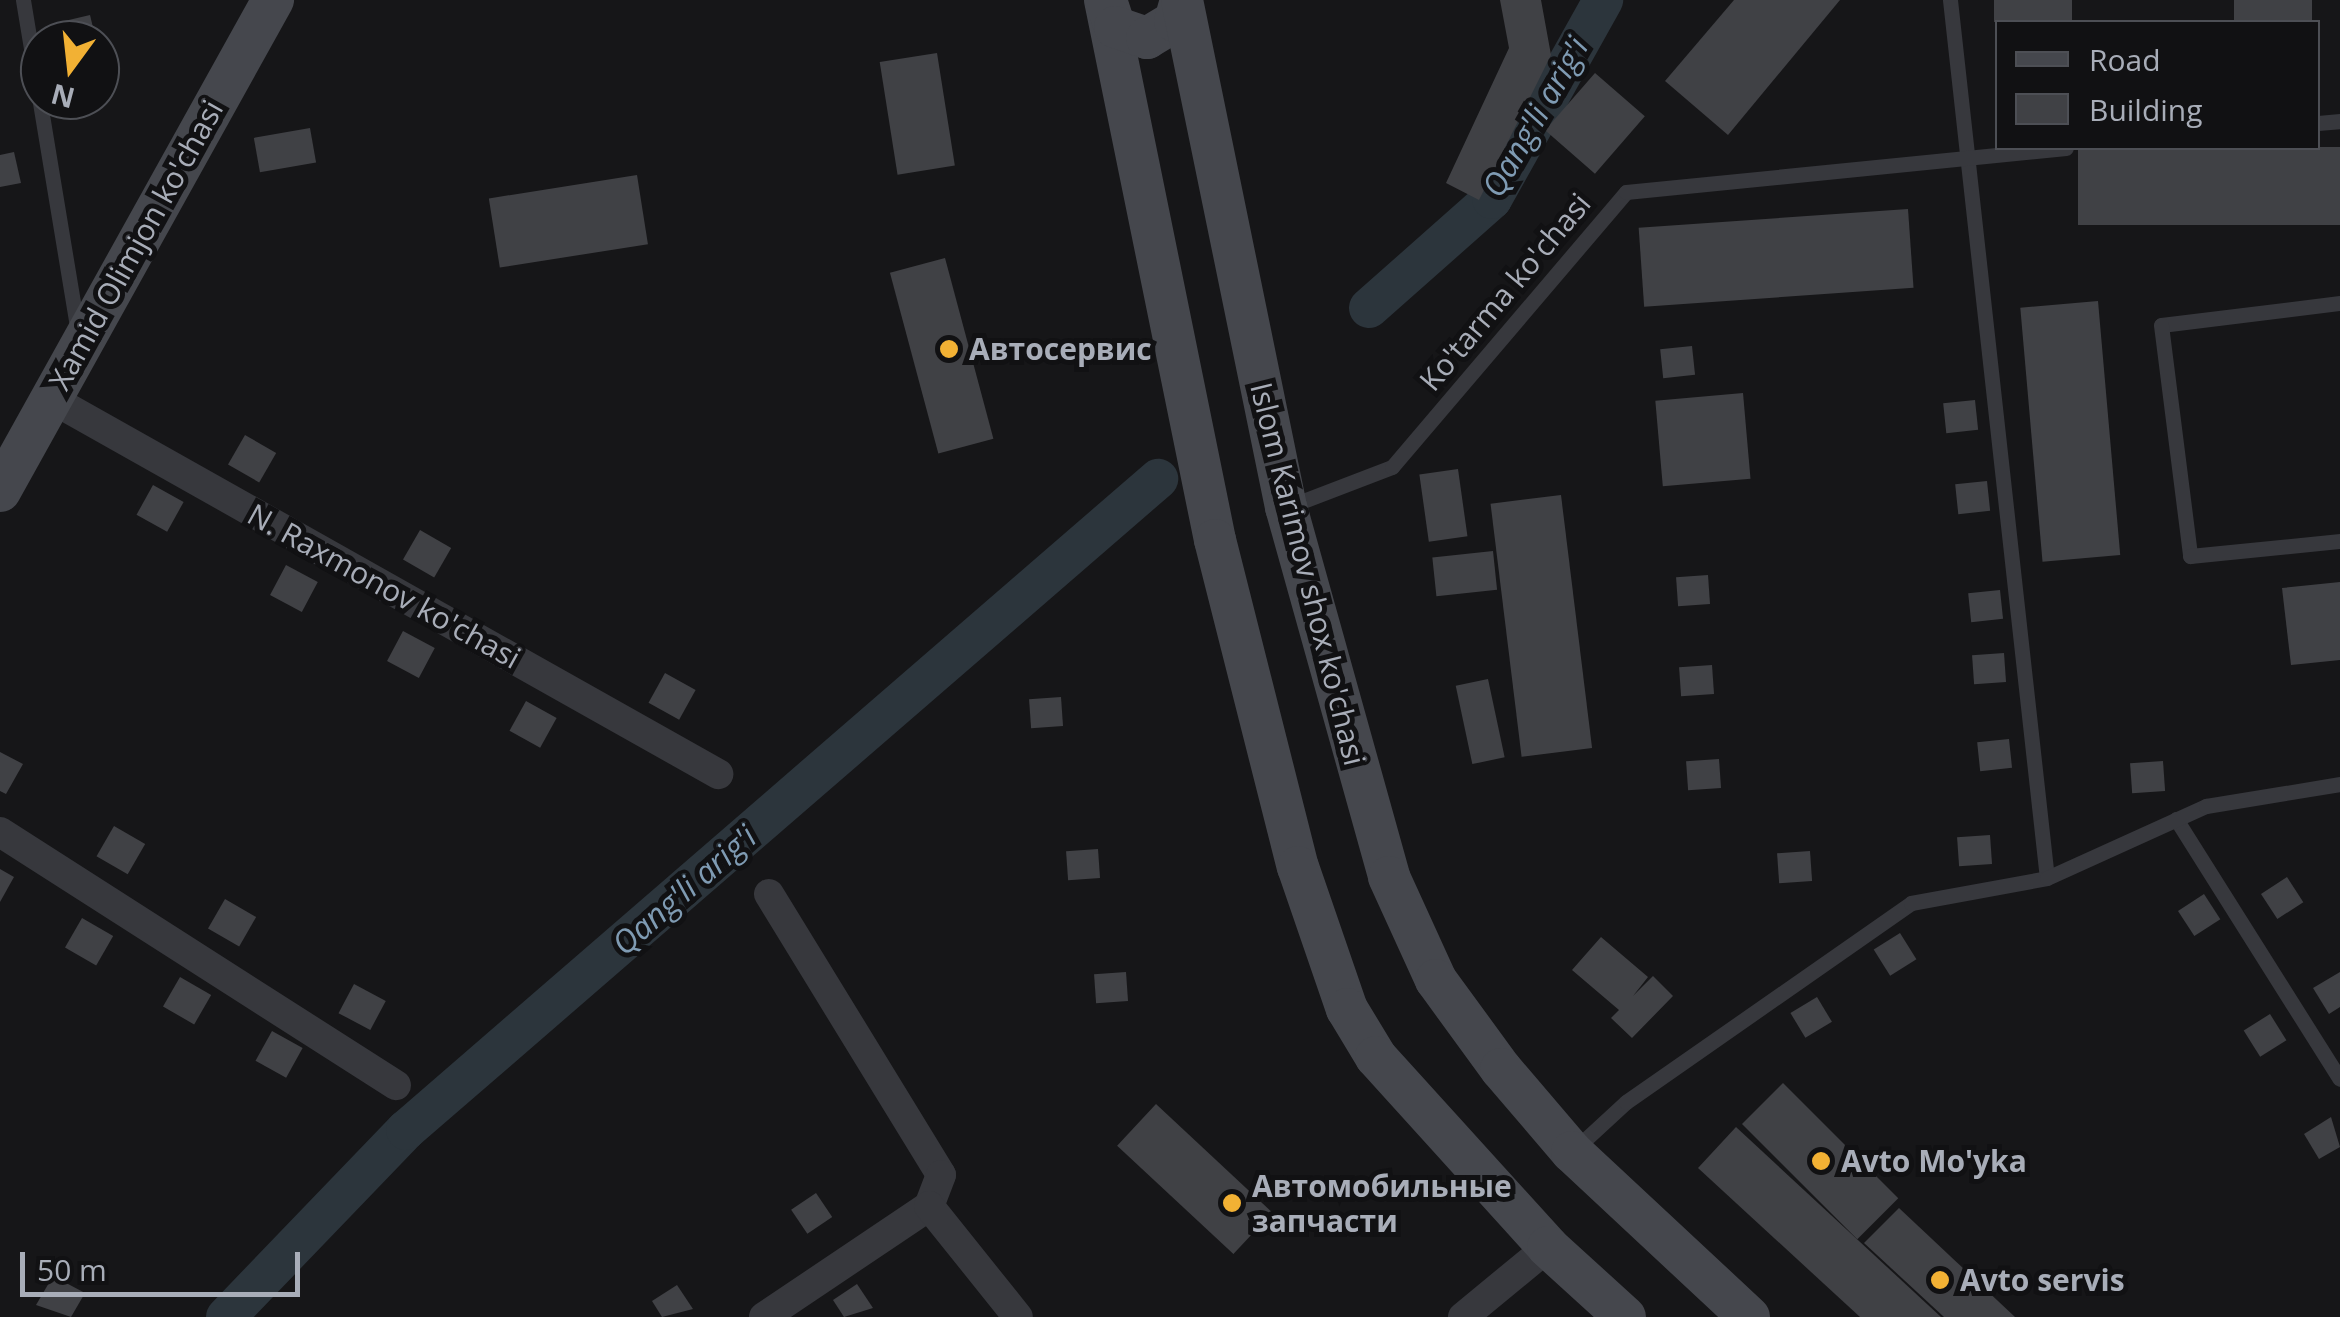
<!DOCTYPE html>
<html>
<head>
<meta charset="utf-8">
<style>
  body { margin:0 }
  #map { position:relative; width:2340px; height:1317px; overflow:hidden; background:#161618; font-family:"Open Sans",sans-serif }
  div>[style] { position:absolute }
  .canal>* { height:40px; margin:-20px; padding:0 20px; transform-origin:20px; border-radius:20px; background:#2c353c }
  .building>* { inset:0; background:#404145; transform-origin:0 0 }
  .lane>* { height:15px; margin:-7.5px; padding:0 7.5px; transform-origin:7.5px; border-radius:7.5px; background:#37383d }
  .street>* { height:30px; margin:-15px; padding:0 15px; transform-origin:15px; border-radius:15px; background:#37383d }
  .secondary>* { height:42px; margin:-21px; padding:0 21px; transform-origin:21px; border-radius:21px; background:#45474d }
  .dots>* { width:28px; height:28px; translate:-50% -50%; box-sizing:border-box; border:5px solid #111113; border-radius:50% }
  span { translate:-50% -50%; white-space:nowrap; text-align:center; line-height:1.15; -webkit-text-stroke:10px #111113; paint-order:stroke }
  .street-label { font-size:30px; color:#a8adb8 }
  .poi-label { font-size:30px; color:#a8adb8; font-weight:700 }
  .left { translate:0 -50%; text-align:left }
  .water-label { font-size:32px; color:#7f9bb3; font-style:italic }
  .legend { position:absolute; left:1995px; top:20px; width:325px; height:130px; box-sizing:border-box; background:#111113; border:2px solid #4d4f55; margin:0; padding:12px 18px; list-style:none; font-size:30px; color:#a8adb8 }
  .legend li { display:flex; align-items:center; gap:20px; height:50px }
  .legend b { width:50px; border:2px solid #4d4f55 }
  .north { position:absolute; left:20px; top:20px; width:100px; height:100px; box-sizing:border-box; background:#111113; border:2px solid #4d4f55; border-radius:50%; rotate:195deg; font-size:28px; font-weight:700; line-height:40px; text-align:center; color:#a8adb8 }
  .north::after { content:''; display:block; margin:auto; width:35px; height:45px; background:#f2b134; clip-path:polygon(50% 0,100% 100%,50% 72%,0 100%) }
  .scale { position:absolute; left:20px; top:1252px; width:280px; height:45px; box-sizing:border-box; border:5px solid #a8adb8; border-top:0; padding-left:12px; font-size:30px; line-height:35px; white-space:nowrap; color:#a8adb8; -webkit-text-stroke:8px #111113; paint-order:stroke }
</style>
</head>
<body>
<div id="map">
  <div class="canal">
    <div style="left:1369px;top:308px;width:164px;rotate:-41.5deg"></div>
    <div style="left:1492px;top:199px;width:228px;rotate:-60.8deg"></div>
    <div style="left:226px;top:1317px;width:260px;rotate:-46.1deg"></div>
    <div style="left:406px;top:1130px;width:995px;rotate:-40.88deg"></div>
  </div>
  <div class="building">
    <div style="clip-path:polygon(1500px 0,1541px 0,1551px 55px,1479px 200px,1446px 183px,1509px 48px)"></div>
    <div style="clip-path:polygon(1734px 0,1840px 0,1728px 135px,1665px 81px)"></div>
    <div style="left:1994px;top:0;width:78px;height:22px"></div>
    <div style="left:2234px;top:0;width:78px;height:22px"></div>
    <div style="clip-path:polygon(90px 15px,96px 40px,60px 40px,56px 23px)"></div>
    <div style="left:937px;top:53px;width:114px;height:58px;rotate:81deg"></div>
    <div style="left:1595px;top:73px;width:66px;height:76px;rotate:41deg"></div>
    <div style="left:310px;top:128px;width:35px;height:57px;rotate:80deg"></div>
    <div style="left:2340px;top:147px;width:78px;height:262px;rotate:90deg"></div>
    <div style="clip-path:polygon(14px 152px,21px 183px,0 187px,0 155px)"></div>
    <div style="left:637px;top:175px;width:70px;height:150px;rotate:81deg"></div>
    <div style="left:1908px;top:209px;width:79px;height:270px;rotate:86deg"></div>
    <div style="left:945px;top:258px;width:187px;height:57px;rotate:75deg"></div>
    <div style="left:2098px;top:301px;width:255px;height:78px;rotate:85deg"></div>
    <div style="left:1692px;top:346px;width:29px;height:32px;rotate:84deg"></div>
    <div style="left:1743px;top:393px;width:86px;height:88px;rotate:85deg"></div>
    <div style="left:1975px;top:400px;width:30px;height:32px;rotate:84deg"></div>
    <div style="left:245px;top:435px;width:36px;height:34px;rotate:30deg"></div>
    <div style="left:1458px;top:469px;width:68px;height:39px;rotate:82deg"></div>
    <div style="left:1987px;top:481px;width:30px;height:32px;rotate:84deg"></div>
    <div style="left:153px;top:485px;width:35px;height:34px;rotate:29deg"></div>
    <div style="left:1561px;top:495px;width:255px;height:71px;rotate:83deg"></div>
    <div style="left:420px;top:530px;width:36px;height:34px;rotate:30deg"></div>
    <div style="left:1493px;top:551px;width:39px;height:61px;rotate:84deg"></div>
    <div style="left:286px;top:565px;width:36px;height:34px;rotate:28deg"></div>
    <div style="left:1708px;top:575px;width:29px;height:32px;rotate:86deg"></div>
    <div style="clip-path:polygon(2340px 582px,2340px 660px,2291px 665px,2282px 588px)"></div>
    <div style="left:2000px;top:590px;width:29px;height:32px;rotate:84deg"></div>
    <div style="left:403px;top:631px;width:36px;height:34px;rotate:28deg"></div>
    <div style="left:2004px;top:653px;width:29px;height:32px;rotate:86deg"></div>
    <div style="left:1712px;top:665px;width:29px;height:33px;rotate:86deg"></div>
    <div style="left:665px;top:673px;width:35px;height:34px;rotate:29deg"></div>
    <div style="left:1488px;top:679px;width:80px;height:33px;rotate:78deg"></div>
    <div style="left:1061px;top:697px;width:29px;height:32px;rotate:86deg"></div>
    <div style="left:526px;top:701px;width:35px;height:34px;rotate:29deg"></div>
    <div style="left:2009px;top:739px;width:29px;height:32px;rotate:84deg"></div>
    <div style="clip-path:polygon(0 752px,23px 764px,6px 794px,0 791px)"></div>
    <div style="left:1719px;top:759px;width:29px;height:33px;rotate:86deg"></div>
    <div style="left:2163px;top:761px;width:30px;height:33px;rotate:86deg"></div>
    <div style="left:114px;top:826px;width:36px;height:35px;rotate:30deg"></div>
    <div style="left:1990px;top:835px;width:29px;height:33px;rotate:86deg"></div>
    <div style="left:1098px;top:849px;width:29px;height:32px;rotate:86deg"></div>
    <div style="left:1810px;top:851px;width:30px;height:33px;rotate:86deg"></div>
    <div style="clip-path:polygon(0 869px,14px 877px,0 902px)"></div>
    <div style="left:2287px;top:877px;width:30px;height:31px;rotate:57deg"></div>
    <div style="left:2204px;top:894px;width:30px;height:31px;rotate:57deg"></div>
    <div style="left:225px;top:899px;width:36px;height:34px;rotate:30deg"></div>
    <div style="left:82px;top:918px;width:36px;height:34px;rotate:30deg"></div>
    <div style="left:1900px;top:933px;width:31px;height:31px;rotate:58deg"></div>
    <div style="clip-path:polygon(1601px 937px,1648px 977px,1633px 996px,1653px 976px,1673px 996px,1632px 1038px,1611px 1018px,1619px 1010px,1572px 970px)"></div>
    <div style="left:1126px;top:972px;width:29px;height:32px;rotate:86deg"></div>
    <div style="clip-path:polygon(2340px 972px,2340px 1007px,2329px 1014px,2313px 988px)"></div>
    <div style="left:180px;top:977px;width:36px;height:34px;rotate:30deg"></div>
    <div style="left:354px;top:984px;width:36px;height:33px;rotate:28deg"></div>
    <div style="left:1817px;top:997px;width:29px;height:31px;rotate:59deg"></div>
    <div style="left:2270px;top:1014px;width:31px;height:31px;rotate:58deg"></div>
    <div style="left:272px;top:1031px;width:35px;height:34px;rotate:29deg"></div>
    <div style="left:1783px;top:1083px;width:163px;height:58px;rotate:45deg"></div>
    <div style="left:1156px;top:1104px;width:159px;height:57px;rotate:43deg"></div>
    <div style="clip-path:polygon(2331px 1117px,2340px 1147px,2319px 1159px,2304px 1134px)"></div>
    <div style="clip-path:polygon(1736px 1127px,1941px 1317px,1860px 1317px,1698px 1168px)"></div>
    <div style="left:816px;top:1193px;width:29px;height:30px;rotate:56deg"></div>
    <div style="clip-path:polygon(1899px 1208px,2015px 1317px,1944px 1317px,1864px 1243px)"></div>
    <div style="clip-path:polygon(53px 1276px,85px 1293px,71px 1317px,36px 1305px)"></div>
    <div style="clip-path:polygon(857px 1284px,873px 1308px,844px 1317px,833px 1300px)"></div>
    <div style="clip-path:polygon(677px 1285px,693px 1309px,662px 1317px,652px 1301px)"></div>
  </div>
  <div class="lane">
    <div style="left:23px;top:0;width:337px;rotate:80.6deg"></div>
    <div style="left:1950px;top:0;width:883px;rotate:83.7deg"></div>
    <div style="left:2318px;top:123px;width:22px;rotate:-5deg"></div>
    <div style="left:2340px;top:303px;width:180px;rotate:173deg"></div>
    <div style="left:2161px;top:325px;width:233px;rotate:82.8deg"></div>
    <div style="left:2190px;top:556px;width:151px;rotate:-5.7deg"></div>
    <div style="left:1290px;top:506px;width:109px;rotate:-20.9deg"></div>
    <div style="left:1392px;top:467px;width:361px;rotate:-49.6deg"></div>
    <div style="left:1626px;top:192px;width:442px;rotate:-5.7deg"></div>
    <div style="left:2176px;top:819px;width:307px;rotate:57.8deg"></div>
    <div style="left:1575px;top:1149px;width:69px;rotate:-42.7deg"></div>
    <div style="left:1626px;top:1102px;width:348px;rotate:-34.9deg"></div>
    <div style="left:1911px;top:903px;width:138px;rotate:-10.4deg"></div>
    <div style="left:2047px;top:878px;width:175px;rotate:-24.4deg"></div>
    <div style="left:2206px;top:806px;width:136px;rotate:-9.3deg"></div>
  </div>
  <div class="street">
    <div style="left:50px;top:398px;width:767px;rotate:29.37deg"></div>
    <div style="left:0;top:832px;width:470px;rotate:32.6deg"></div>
    <div style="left:769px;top:894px;width:329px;rotate:58.5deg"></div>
    <div style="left:941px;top:1175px;width:33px;rotate:111deg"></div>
    <div style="left:764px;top:1317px;width:199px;rotate:-33.9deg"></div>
    <div style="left:929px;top:1206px;width:142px;rotate:51.3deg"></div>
    <div style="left:1463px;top:1317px;width:110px;rotate:-39.5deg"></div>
  </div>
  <div class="secondary">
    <div style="left:1105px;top:0;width:551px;rotate:78.49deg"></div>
    <div style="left:1215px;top:540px;width:337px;rotate:75.8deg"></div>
    <div style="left:1298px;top:867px;width:150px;rotate:71deg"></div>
    <div style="left:1347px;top:1009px;width:56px;rotate:58.9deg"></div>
    <div style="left:1376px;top:1057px;width:256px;rotate:47.8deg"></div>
    <div style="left:1548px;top:1247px;width:104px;rotate:42.3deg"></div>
    <div style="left:1106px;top:0;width:28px;rotate:72deg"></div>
    <div style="left:1115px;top:27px;width:34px;rotate:19deg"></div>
    <div style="left:1147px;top:38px;width:33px;rotate:-31deg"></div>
    <div style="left:1175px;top:21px;width:22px;rotate:-74deg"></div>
    <div style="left:1182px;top:0;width:518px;rotate:78.41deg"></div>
    <div style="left:1286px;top:507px;width:384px;rotate:74.4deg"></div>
    <div style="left:1389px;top:877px;width:113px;rotate:65.5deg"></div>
    <div style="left:1436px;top:980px;width:110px;rotate:53.9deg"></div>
    <div style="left:1501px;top:1069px;width:109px;rotate:49.5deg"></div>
    <div style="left:1572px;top:1152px;width:242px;rotate:43deg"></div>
    <div style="left:0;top:491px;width:562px;rotate:-60.93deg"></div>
  </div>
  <div class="dots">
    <div style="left:949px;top:349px;background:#f2b134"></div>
    <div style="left:1821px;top:1161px;background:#f2b134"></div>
    <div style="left:1232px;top:1203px;background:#f2b134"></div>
    <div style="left:1940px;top:1280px;background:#f2b134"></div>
  </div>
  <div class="street-label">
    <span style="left:136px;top:245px;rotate:-61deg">Xamid Olimjon ko'chasi</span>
    <span style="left:1505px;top:292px;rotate:-50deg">Ko'tarma ko'chasi</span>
    <span style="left:1308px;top:574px;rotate:76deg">Islom Karimov shox ko'chasi</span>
    <span style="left:384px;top:586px;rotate:29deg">N. Raxmonov ko'chasi</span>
  </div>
  <div class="poi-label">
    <span class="left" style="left:969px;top:349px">Автосервис</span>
    <span class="left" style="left:1841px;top:1161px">Avto Mo'yka</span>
    <span class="left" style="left:1252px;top:1203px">Автомобильные<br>запчасти</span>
    <span class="left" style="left:1960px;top:1280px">Avto servis</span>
  </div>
  <div class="water-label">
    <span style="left:1535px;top:117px;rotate:-60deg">Qang'li arig'i</span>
    <span style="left:684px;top:890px;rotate:-41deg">Qang'li arig'i</span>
  </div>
  <ul class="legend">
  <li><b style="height:12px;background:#45474d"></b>Road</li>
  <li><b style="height:28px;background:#404145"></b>Building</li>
  </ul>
  <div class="north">N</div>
  <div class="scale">50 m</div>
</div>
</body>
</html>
